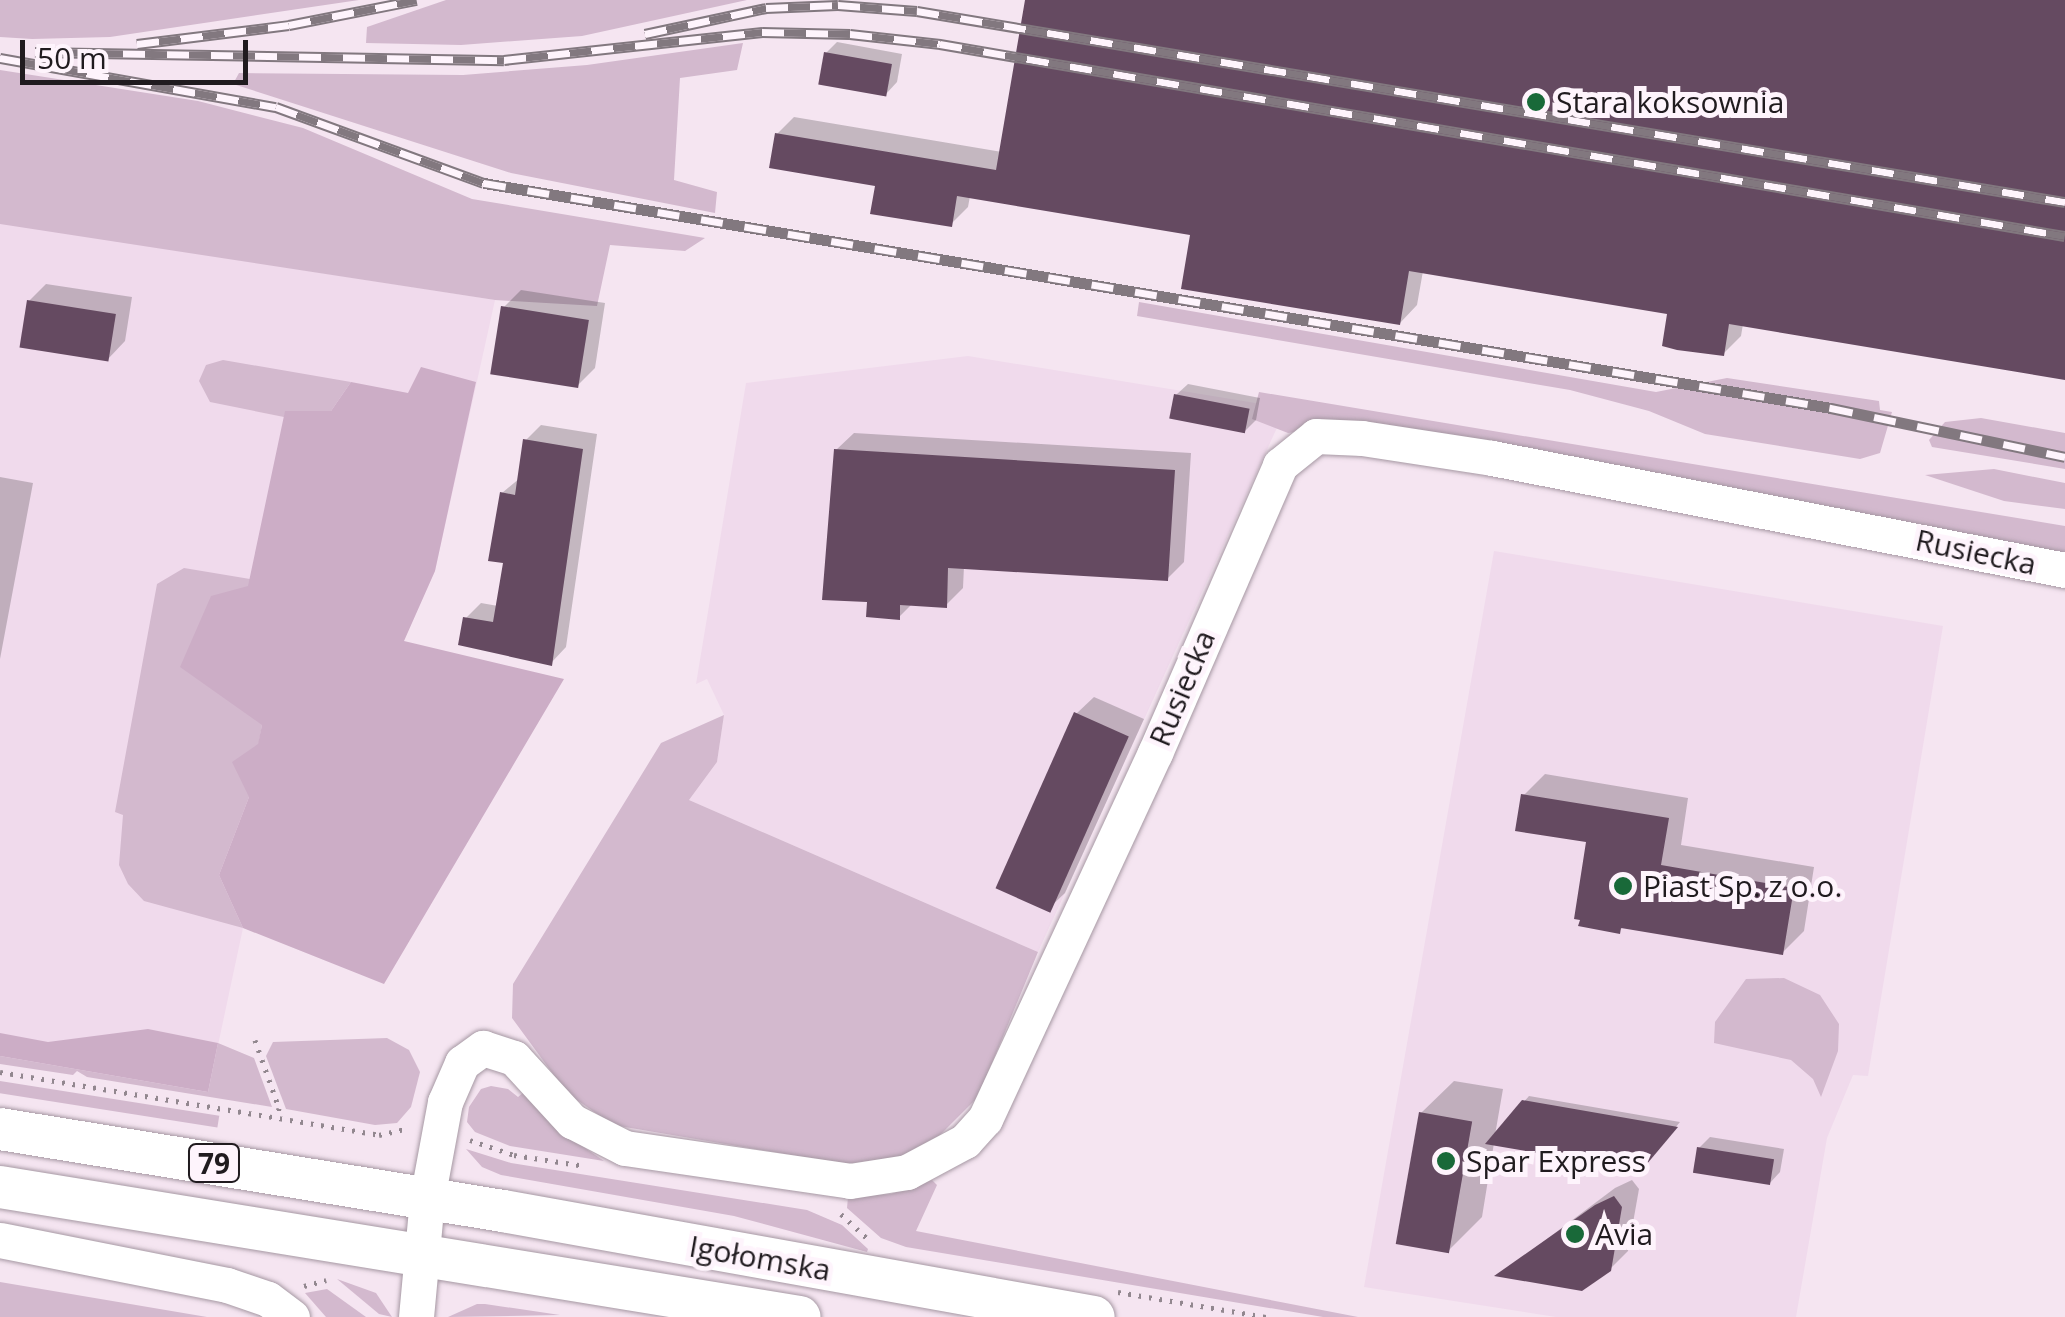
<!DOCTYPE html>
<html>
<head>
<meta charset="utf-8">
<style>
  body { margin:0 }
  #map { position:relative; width:2065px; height:1317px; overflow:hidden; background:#f5e5f1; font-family:"Open Sans",sans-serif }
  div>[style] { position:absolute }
  .built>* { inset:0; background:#f0daec }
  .green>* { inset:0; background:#d3b9ce; transform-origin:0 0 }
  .forest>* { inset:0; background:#ccadc6 }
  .shadow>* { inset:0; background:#0003 }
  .building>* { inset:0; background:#654a61; transform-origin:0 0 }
  .path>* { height:5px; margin-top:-2.5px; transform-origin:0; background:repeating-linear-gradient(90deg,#92878f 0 2.5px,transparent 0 10.5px) }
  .roads { filter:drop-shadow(0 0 2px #a698a3) drop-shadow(0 0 2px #a698a3) }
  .minor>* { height:35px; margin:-17.5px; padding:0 17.5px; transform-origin:17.5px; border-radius:17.5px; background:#fff }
  .major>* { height:42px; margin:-21px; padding:0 21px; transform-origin:21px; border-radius:21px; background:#fff }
  .rail>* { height:11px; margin-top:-5.5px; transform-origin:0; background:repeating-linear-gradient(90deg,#fef4fc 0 22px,#82787f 0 44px); box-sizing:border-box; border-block:2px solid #82787f }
  .dots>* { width:28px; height:28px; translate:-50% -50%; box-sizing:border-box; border:5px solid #fef4fc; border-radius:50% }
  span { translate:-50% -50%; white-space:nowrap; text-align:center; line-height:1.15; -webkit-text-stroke:10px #fef4fc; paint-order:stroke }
  .shield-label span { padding:2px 8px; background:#fef4fc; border:2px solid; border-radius:8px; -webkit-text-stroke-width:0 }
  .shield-label { font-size:28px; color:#201b1f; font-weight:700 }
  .poi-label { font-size:30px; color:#201b1f }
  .left { translate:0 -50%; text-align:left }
  .street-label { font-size:30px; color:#201b1f }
  .scale { position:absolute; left:20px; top:40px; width:228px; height:45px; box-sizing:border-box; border:5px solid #201b1f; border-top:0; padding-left:12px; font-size:30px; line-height:35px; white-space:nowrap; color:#201b1f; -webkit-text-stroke:8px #fef4fc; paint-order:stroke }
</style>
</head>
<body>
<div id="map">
  <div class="built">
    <div style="clip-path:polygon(0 223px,495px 300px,435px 571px,271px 936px,243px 928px,208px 1092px,0 1056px)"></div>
    <div style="clip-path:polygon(968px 356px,1286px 408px,1038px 952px,689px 800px,717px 762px,724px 715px,707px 679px,696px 684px,746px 383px)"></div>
    <div style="clip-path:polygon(1494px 551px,1943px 626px,1868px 1076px,1853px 1075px,1827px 1138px,1796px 1317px,1556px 1317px,1364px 1287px)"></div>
  </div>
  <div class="green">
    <div style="clip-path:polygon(0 0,359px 0,110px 37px,32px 39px,0 37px)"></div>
    <div style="clip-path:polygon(446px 0,747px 0,582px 36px,461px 45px,366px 43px,367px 27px)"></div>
    <div style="clip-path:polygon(743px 43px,737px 70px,680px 78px,674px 180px,717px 192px,715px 213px,511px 173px,233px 84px,239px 73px,463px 75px,587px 65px)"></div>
    <div style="clip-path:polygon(0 70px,198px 101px,303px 128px,472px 199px,705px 238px,685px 251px,610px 245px,597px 306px,495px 300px,0 224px)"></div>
    <div style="clip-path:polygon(1139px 302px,1656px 392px,1727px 378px,1879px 401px,1880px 410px,1892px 412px,1880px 453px,1860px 459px,1705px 434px,1649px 411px,1570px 390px,1137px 316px)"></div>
    <div style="clip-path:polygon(223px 360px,351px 382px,331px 411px,286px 411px,284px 417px,210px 402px,199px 381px,206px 365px)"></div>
    <div style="clip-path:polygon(1259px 392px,2065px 526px,2065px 560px,1322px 428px,1288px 433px,1252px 419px)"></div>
    <div style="clip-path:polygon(1981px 418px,2065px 433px,2065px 469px,1932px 447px,1929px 440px,1945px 422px)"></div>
    <div style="clip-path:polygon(1994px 469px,2065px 483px,2065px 509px,2004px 501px,1925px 475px)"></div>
    <div style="clip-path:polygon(184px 568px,250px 579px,262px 725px,249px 797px,219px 875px,243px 928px,144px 901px,128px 884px,119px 865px,123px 815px,115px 812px,157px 584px)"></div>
    <div style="clip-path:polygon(724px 715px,717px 762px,689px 800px,1038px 952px,978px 1097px,940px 1135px,899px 1157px,845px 1164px,613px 1125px,567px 1093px,512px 1018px,513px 984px,661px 743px)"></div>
    <div style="clip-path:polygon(1784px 978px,1820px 995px,1839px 1024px,1838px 1051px,1821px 1097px,1813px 1079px,1791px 1060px,1714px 1043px,1715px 1022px,1746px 979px)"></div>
    <div style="clip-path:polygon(387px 1038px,409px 1050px,420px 1072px,411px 1107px,397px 1123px,375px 1125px,286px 1109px,266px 1056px,273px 1042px)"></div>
    <div style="clip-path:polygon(218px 1043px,254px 1058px,272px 1107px,87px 1077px,77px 1071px,73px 1075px,0 1064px,0 1056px,208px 1092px)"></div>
    <div style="left:0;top:1081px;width:222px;height:12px;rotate:9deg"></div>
    <div style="clip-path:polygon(491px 1086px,508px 1089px,518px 1097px,524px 1092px,553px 1126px,604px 1161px,510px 1146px,475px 1132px,467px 1122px,469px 1107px,481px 1089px)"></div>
    <div style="clip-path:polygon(466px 1149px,511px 1163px,807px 1210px,842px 1225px,868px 1249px,867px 1252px,734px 1216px,501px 1175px,482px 1167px)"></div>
    <div style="clip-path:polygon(932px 1180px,937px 1185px,916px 1231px,1358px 1317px,1323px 1317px,906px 1247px,881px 1238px,847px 1208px,848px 1197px,891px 1194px)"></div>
    <div style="clip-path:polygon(337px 1279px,376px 1293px,392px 1317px,379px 1314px)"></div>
    <div style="clip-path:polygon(0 1282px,207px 1317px,0 1317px)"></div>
    <div style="clip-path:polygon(327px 1289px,366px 1317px,326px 1317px,305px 1293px)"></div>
    <div style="clip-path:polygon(477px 1304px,485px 1304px,560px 1315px,448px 1317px)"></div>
  </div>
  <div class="forest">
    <div style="clip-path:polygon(421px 367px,476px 382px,435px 571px,404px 641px,564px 679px,384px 984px,243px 928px,219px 875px,249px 797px,232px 762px,258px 744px,262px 725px,180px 667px,211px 596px,248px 586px,285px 411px,331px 411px,351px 382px,408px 393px)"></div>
    <div style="clip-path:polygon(148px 1029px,218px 1043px,208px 1092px,0 1056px,0 1033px,48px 1042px)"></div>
  </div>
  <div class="shadow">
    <div style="clip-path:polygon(1028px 0,2065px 0,2065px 378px,1743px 324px,1741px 336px,1723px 354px,1670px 312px,1423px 271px,1417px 305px,1400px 323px,1192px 232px,970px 196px,968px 207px,951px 224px,777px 134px,794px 117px,1002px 152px)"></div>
    <div style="clip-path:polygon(837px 42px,902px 54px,897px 82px,886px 94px,826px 53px)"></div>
    <div style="clip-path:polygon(46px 284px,132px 297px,125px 341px,108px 359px,29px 301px)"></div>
    <div style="clip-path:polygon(521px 290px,605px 303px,595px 368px,577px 386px,504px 307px)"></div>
    <div style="clip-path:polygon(1188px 384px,1260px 398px,1256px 420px,1245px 431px,1176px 395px)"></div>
    <div style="clip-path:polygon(541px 425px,597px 434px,566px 647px,551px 663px,465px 619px,481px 603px,498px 606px,505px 561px,502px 493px,520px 478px,525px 441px)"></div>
    <div style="clip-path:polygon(854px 433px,1191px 453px,1184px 562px,1167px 579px,964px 566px,963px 588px,946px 605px,913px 603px,899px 617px,870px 600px,836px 450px)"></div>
    <div style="clip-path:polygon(0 477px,33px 483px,0 659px)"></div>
    <div style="clip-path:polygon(1094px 697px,1144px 719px,1065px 893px,1047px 910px,1076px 714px)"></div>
    <div style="clip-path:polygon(1545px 774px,1688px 798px,1681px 845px,1814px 867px,1804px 931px,1782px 953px,1624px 926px,1619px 931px,1589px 840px,1524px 795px)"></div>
    <div style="clip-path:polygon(1454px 1081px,1503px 1089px,1495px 1135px,1529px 1096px,1680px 1122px,1646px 1163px,1494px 1143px,1482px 1217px,1449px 1250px,1421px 1113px)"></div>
    <div style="clip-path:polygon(1710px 1137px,1784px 1149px,1780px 1172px,1769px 1184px,1699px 1148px)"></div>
    <div style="clip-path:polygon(1632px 1180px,1639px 1189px,1628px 1251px,1610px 1269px,1499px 1275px,1615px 1188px)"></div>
  </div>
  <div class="building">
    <div style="clip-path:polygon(1025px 0,2065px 0,2065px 380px,1729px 324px,1724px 356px,1677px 350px,1662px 346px,1667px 314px,1409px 271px,1400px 325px,1181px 289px,1190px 235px,957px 196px,952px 227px,870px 214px,875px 186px,769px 168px,775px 133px,996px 170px)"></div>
    <div style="left:824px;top:52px;width:69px;height:33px;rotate:10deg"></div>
    <div style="left:27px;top:300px;width:90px;height:48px;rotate:9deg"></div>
    <div style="left:501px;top:306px;width:89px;height:69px;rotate:9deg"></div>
    <div style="left:1174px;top:394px;width:77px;height:25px;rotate:11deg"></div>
    <div style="clip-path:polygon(523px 439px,583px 449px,552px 666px,458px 645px,463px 617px,493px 622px,503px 563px,488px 561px,500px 492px,515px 495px)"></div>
    <div style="clip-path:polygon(834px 449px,1175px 470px,1168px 581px,948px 568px,947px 608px,900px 605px,900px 620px,866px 617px,867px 602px,822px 600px)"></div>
    <div style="left:1074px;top:712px;width:60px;height:193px;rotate:24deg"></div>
    <div style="clip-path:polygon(1521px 794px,1669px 818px,1661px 865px,1794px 888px,1783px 955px,1621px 928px,1620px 934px,1578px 926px,1580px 920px,1574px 919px,1586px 842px,1515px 831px)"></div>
    <div style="clip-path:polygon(1522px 1100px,1678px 1127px,1641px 1171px,1485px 1144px)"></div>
    <div style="left:1419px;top:1112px;width:54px;height:134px;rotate:10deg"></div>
    <div style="left:1697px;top:1147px;width:78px;height:26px;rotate:9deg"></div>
    <div style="clip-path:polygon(1614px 1196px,1622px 1207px,1611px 1271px,1582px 1291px,1494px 1276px,1595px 1205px)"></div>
  </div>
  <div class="path">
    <div style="left:255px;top:1040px;width:72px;rotate:70.6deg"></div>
    <div style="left:279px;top:1108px;width:8px;rotate:104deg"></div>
    <div style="left:0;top:1072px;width:384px;rotate:9.4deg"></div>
    <div style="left:379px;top:1135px;width:27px;rotate:-13deg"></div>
    <div style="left:470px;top:1140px;width:46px;rotate:18.8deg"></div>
    <div style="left:514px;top:1155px;width:72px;rotate:8.8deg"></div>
    <div style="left:841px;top:1214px;width:38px;rotate:43deg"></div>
    <div style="left:304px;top:1286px;width:23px;rotate:-15deg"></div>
    <div style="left:1118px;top:1292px;width:150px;rotate:9.6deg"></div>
  </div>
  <div class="roads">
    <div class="minor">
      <div style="left:0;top:1240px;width:231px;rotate:11.2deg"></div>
      <div style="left:227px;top:1285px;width:43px;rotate:18.9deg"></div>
      <div style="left:268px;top:1299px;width:30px;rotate:37deg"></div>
      <div style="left:416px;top:1317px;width:119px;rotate:-84.7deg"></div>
      <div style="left:427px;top:1199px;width:99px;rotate:-79.5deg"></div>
      <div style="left:445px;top:1102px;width:43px;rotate:-66.4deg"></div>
      <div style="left:462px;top:1063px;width:26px;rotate:-36deg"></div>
      <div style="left:483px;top:1048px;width:33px;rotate:18deg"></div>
      <div style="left:514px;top:1058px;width:86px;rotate:47.4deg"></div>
      <div style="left:572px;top:1121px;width:59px;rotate:27deg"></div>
      <div style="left:625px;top:1148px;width:227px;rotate:8.3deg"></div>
      <div style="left:850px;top:1181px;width:58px;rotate:-9deg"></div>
      <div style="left:907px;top:1172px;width:66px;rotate:-28.1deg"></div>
      <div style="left:965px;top:1141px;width:30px;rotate:-48deg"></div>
      <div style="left:985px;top:1119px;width:404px;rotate:-65.1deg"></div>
      <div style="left:1155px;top:753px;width:314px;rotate:-66.5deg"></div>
      <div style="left:1280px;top:465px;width:46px;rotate:-38.9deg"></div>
      <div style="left:1316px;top:436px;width:46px;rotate:2.5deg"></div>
      <div style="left:1362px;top:438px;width:132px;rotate:8.7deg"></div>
      <div style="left:1492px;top:458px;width:584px;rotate:11.06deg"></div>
    </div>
    <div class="major">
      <div style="left:0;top:1129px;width:510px;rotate:9.26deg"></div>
      <div style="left:503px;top:1211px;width:600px;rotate:10.17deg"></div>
      <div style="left:0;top:1187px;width:810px;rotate:9.23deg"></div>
    </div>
  </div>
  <div class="rail">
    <div style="left:645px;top:34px;width:124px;rotate:-12.1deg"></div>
    <div style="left:766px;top:8px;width:72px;rotate:-2.4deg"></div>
    <div style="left:838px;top:5px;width:79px;rotate:4.3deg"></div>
    <div style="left:917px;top:11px;width:1164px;rotate:9.45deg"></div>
    <div style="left:137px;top:44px;width:153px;rotate:-7.1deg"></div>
    <div style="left:289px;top:25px;width:130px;rotate:-11.1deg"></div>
    <div style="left:35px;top:52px;width:469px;rotate:1deg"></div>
    <div style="left:504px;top:60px;width:260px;rotate:-6.2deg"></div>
    <div style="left:762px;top:32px;width:88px;rotate:1.3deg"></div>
    <div style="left:850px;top:34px;width:91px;rotate:6.3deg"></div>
    <div style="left:940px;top:44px;width:1141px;rotate:9.69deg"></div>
    <div style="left:0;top:58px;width:280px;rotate:10.1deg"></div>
    <div style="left:276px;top:107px;width:221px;rotate:20.1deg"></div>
    <div style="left:484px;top:183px;width:1366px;rotate:9.48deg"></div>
    <div style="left:1831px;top:408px;width:239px;rotate:11.8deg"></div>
  </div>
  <div class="dots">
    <div style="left:1536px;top:102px;background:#196939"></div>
    <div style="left:1623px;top:886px;background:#196939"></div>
    <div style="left:1446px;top:1161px;background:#196939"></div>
    <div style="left:1575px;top:1234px;background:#196939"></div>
  </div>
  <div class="shield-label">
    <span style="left:214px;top:1163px">79</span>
  </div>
  <div class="poi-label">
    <span class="left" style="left:1556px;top:102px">Stara koksownia</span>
    <span class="left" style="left:1643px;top:886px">Piast Sp. z o.o.</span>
    <span class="left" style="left:1466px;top:1161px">Spar Express</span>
    <span class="left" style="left:1595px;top:1234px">Avia</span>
  </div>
  <div class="street-label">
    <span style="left:1976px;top:552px;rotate:12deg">Rusiecka</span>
    <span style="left:1182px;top:688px;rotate:-67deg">Rusiecka</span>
    <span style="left:760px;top:1258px;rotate:10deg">Igołomska</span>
  </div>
  <div class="scale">50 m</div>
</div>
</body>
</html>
